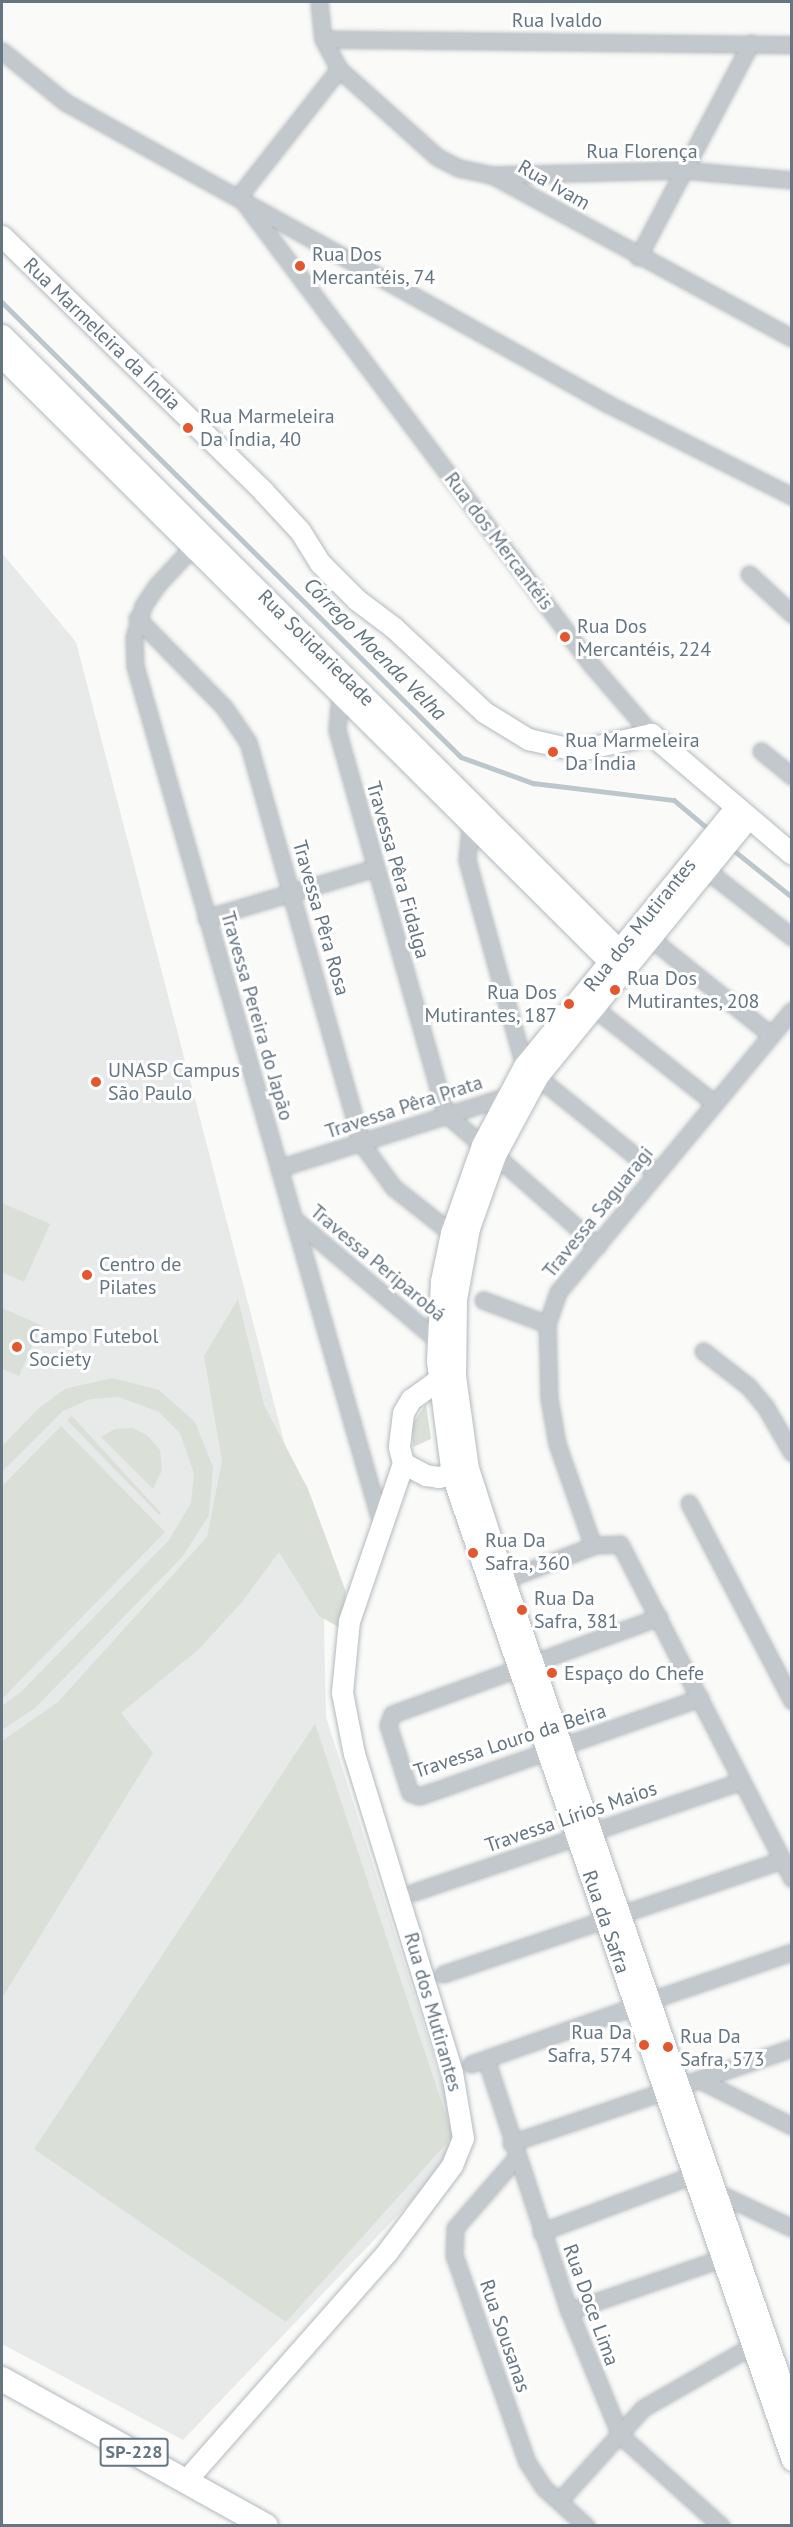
<!DOCTYPE html>
<html>
<head>
<meta charset="utf-8">
<style>
  body { margin:0 }
  #map { position:relative; width:793px; height:2527px; overflow:hidden; background:#fafaf8; font-family:"PT Sans",sans-serif }
  div>[style] { position:absolute }
  .built>* { inset:0; background:#e8e9e9 }
  .green>* { inset:0; background:#dadfd7 }
  .stream>* { height:4.5px; margin:-2.25px; padding:0 2.25px; transform-origin:2.25px; border-radius:2.25px; background:#bbc7cb }
  .roads { filter:drop-shadow(0 0 2px #b3babf) drop-shadow(0 0 2px #b3babf) }
  .street>* { height:15px; margin:-7.5px; padding:0 7.5px; transform-origin:7.5px; border-radius:7.5px; background:#c3c8cc }
  .secondary>* { height:21px; margin:-10.5px; padding:0 10.5px; transform-origin:10.5px; border-radius:10.5px; background:#fff }
  .primary>* { height:24px; margin:-12px; padding:0 12px; transform-origin:12px; border-radius:12px; background:#fff }
  .dots>* { width:16px; height:16px; translate:-50% -50%; box-sizing:border-box; border:3px solid #fff; border-radius:50% }
  span { translate:-50% -50%; white-space:nowrap; text-align:center; line-height:1.15; -webkit-text-stroke:6px #fff; paint-order:stroke }
  .shield-label span { padding:2px 4px; background:#fff; border:2px solid; border-radius:4px; -webkit-text-stroke-width:0 }
  .shield-label { font-size:18px; color:#657683; font-weight:700 }
  .street-label { font-size:20px; color:#657683 }
  .poi-label { font-size:20px; color:#657683 }
  .left { translate:0 -50%; text-align:left }
  .right { translate:-100% -50%; text-align:right }
  .water-label { font-size:21px; color:#60757c; font-style:italic }
  .frame { position:absolute; inset:0; border:3px solid #657683; pointer-events:none }
</style>
</head>
<body>
<div id="map">
  <div class="built">
    <div style="clip-path:polygon(2px 553px,76px 642px,305px 1522px,323px 1577px,326px 1717px,458px 2132px,441px 2170px,183px 2440px,2px 2344px)"></div>
  </div>
  <div class="green">
    <div style="clip-path:polygon(2px 1203px,50px 1224px,24px 1282px,2px 1272px)"></div>
    <div style="clip-path:polygon(238px 1299px,264px 1405px,308px 1489px,346px 1592px,340px 1628px,319px 1616px,279px 1552px,242px 1602px,199px 1649px,121px 1713px,153px 1753px,2px 1998px,2px 1741px,58px 1702px,207px 1537px,222px 1461px,204px 1356px)"></div>
    <div style="clip-path:polygon(2px 1308px,41px 1325px,19px 1376px,2px 1369px)"></div>
    <div style="clip-path:polygon(112px 1378px,159px 1390px,195px 1422px,213px 1467px,209px 1515px,183px 1556px,35px 1708px,2px 1730px,2px 1706px,21px 1692px,169px 1540px,191px 1503px,194px 1474px,180px 1433px,159px 1412px,119px 1397px,90px 1399px,63px 1411px,2px 1472px,2px 1446px,39px 1408px,65px 1389px)"></div>
    <div style="clip-path:polygon(426px 1404px,431px 1439px,413px 1447px,412px 1425px)"></div>
    <div style="clip-path:polygon(72px 1416px,161px 1513px,159px 1515px,67px 1420px)"></div>
    <div style="clip-path:polygon(61px 1426px,165px 1532px,2px 1699px,2px 1486px)"></div>
    <div style="clip-path:polygon(132px 1428px,147px 1435px,160px 1450px,162px 1470px,153px 1489px,101px 1437px,115px 1429px)"></div>
    <div style="clip-path:polygon(315px 1724px,453px 2136px,286px 2322px,34px 2149px)"></div>
  </div>
  <div class="stream">
    <div style="left:2px;top:302px;width:646px;rotate:44.75deg"></div>
    <div style="left:461px;top:757px;width:77px;rotate:19.9deg"></div>
    <div style="left:533px;top:783px;width:142px;rotate:6.9deg"></div>
    <div style="left:674px;top:800px;width:48px;rotate:40deg"></div>
    <div style="left:731px;top:848px;width:78px;rotate:38.8deg"></div>
  </div>
  <div class="roads">
    <div class="street">
      <div style="left:319px;top:2px;width:37px;rotate:84deg"></div>
      <div style="left:323px;top:39px;width:34px;rotate:62deg"></div>
      <div style="left:339px;top:69px;width:132px;rotate:41.9deg"></div>
      <div style="left:437px;top:157px;width:25px;rotate:27deg"></div>
      <div style="left:459px;top:168px;width:34px;rotate:12deg"></div>
      <div style="left:492px;top:175px;width:341px;rotate:28.5deg"></div>
      <div style="left:323px;top:39px;width:469px;rotate:0.7deg"></div>
      <div style="left:2px;top:51px;width:81px;rotate:39deg"></div>
      <div style="left:65px;top:102px;width:621px;rotate:29.08deg"></div>
      <div style="left:608px;top:404px;width:206px;rotate:26.6deg"></div>
      <div style="left:492px;top:175px;width:191px;rotate:-1.5deg"></div>
      <div style="left:683px;top:170px;width:109px;rotate:5.2deg"></div>
      <div style="left:239px;top:196px;width:162px;rotate:-51.8deg"></div>
      <div style="left:243px;top:201px;width:578px;rotate:53.09deg"></div>
      <div style="left:590px;top:663px;width:94px;rotate:49.3deg"></div>
      <div style="left:638px;top:257px;width:242px;rotate:-62.2deg"></div>
      <div style="left:199px;top:540px;width:62px;rotate:133deg"></div>
      <div style="left:157px;top:585px;width:25px;rotate:124deg"></div>
      <div style="left:143px;top:606px;width:32px;rotate:106deg"></div>
      <div style="left:134px;top:637px;width:29px;rotate:88deg"></div>
      <div style="left:135px;top:666px;width:896px;rotate:73.99deg"></div>
      <div style="left:749px;top:574px;width:59px;rotate:42.9deg"></div>
      <div style="left:137px;top:618px;width:124px;rotate:45.7deg"></div>
      <div style="left:224px;top:707px;width:42px;rotate:55.6deg"></div>
      <div style="left:248px;top:742px;width:418px;rotate:74.2deg"></div>
      <div style="left:362px;top:1144px;width:53px;rotate:54.2deg"></div>
      <div style="left:393px;top:1187px;width:74px;rotate:38.4deg"></div>
      <div style="left:340px;top:695px;width:35px;rotate:95deg"></div>
      <div style="left:337px;top:730px;width:399px;rotate:74.2deg"></div>
      <div style="left:446px;top:1114px;width:48px;rotate:40.7deg"></div>
      <div style="left:761px;top:751px;width:40px;rotate:39deg"></div>
      <div style="left:471px;top:815px;width:45px;rotate:95.1deg"></div>
      <div style="left:467px;top:860px;width:214px;rotate:74.5deg"></div>
      <div style="left:524px;top:1066px;width:170px;rotate:39deg"></div>
      <div style="left:705px;top:869px;width:110px;rotate:38deg"></div>
      <div style="left:206px;top:918px;width:176px;rotate:-16.5deg"></div>
      <div style="left:649px;top:937px;width:156px;rotate:38.8deg"></div>
      <div style="left:593px;top:1007px;width:154px;rotate:38.4deg"></div>
      <div style="left:495px;top:1155px;width:137px;rotate:41.5deg"></div>
      <div style="left:279px;top:1168px;width:240px;rotate:-17.5deg"></div>
      <div style="left:293px;top:1218px;width:189px;rotate:40.3deg"></div>
      <div style="left:483px;top:1300px;width:68px;rotate:20.6deg"></div>
      <div style="left:703px;top:1351px;width:57px;rotate:37.9deg"></div>
      <div style="left:748px;top:1386px;width:26px;rotate:50deg"></div>
      <div style="left:765px;top:1406px;width:54px;rotate:60.1deg"></div>
      <div style="left:689px;top:1503px;width:223px;rotate:62.5deg"></div>
      <div style="left:593px;top:1546px;width:108px;rotate:-109.4deg"></div>
      <div style="left:557px;top:1444px;width:47px;rotate:-99.9deg"></div>
      <div style="left:549px;top:1398px;width:74px;rotate:-91.5deg"></div>
      <div style="left:547px;top:1324px;width:34px;rotate:-71deg"></div>
      <div style="left:558px;top:1292px;width:366px;rotate:-50.3deg"></div>
      <div style="left:504px;top:1580px;width:97px;rotate:-21deg"></div>
      <div style="left:595px;top:1545px;width:25px;rotate:-2deg"></div>
      <div style="left:620px;top:1544px;width:376px;rotate:62.8deg"></div>
      <div style="left:659px;top:1617px;width:284px;rotate:160deg"></div>
      <div style="left:392px;top:1714px;width:12px;rotate:110deg"></div>
      <div style="left:388px;top:1725px;width:71px;rotate:72.1deg"></div>
      <div style="left:410px;top:1793px;width:9px;rotate:18deg"></div>
      <div style="left:419px;top:1796px;width:13px;rotate:-18deg"></div>
      <div style="left:431px;top:1792px;width:285px;rotate:-19.3deg"></div>
      <div style="left:414px;top:1892px;width:345px;rotate:-18.7deg"></div>
      <div style="left:443px;top:1974px;width:358px;rotate:-18.6deg"></div>
      <div style="left:651px;top:2000px;width:149px;rotate:-18.8deg"></div>
      <div style="left:486px;top:2059px;width:265px;rotate:71.8deg"></div>
      <div style="left:569px;top:2311px;width:134px;rotate:67.6deg"></div>
      <div style="left:620px;top:2435px;width:136px;rotate:42deg"></div>
      <div style="left:471px;top:2064px;width:175px;rotate:-19.4deg"></div>
      <div style="left:698px;top:2079px;width:105px;rotate:26.6deg"></div>
      <div style="left:511px;top:2143px;width:297px;rotate:-18.7deg"></div>
      <div style="left:516px;top:2158px;width:93px;rotate:131.1deg"></div>
      <div style="left:455px;top:2228px;width:27px;rotate:92deg"></div>
      <div style="left:454px;top:2255px;width:219px;rotate:70.6deg"></div>
      <div style="left:527px;top:2462px;width:31px;rotate:57deg"></div>
      <div style="left:544px;top:2488px;width:57px;rotate:42.1deg"></div>
      <div style="left:718px;top:2193px;width:82px;rotate:25.3deg"></div>
      <div style="left:541px;top:2232px;width:165px;rotate:-20.6deg"></div>
      <div style="left:569px;top:2311px;width:163px;rotate:-19deg"></div>
      <div style="left:559px;top:2501px;width:125px;rotate:-47.9deg"></div>
      <div style="left:643px;top:2408px;width:123px;rotate:-29.7deg"></div>
    </div>
    <div class="secondary">
      <div style="left:2px;top:236px;width:365px;rotate:44.3deg"></div>
      <div style="left:263px;top:491px;width:54px;rotate:47.2deg"></div>
      <div style="left:300px;top:531px;width:38px;rotate:58deg"></div>
      <div style="left:320px;top:563px;width:52px;rotate:45deg"></div>
      <div style="left:357px;top:600px;width:45px;rotate:36.9deg"></div>
      <div style="left:393px;top:627px;width:125px;rotate:43deg"></div>
      <div style="left:484px;top:712px;width:52px;rotate:31.5deg"></div>
      <div style="left:528px;top:739px;width:39px;rotate:13deg"></div>
      <div style="left:566px;top:748px;width:23px"></div>
      <div style="left:589px;top:748px;width:64px;rotate:-12.7deg"></div>
      <div style="left:651px;top:734px;width:185px;rotate:40.4deg"></div>
      <div style="left:2px;top:335px;width:884px;rotate:44.91deg"></div>
      <div style="left:2px;top:357px;width:869px;rotate:44.86deg"></div>
      <div style="left:736px;top:807px;width:335px;rotate:129.3deg"></div>
      <div style="left:524px;top:1066px;width:34px;rotate:118deg"></div>
      <div style="left:508px;top:1096px;width:55px;rotate:118deg"></div>
      <div style="left:482px;top:1145px;width:93px;rotate:109.4deg"></div>
      <div style="left:451px;top:1233px;width:49px;rotate:101.8deg"></div>
      <div style="left:441px;top:1281px;width:80px;rotate:92.9deg"></div>
      <div style="left:437px;top:1361px;width:115px;rotate:82.5deg"></div>
      <div style="left:452px;top:1475px;width:1042px;rotate:70.96deg"></div>
      <div style="left:748px;top:818px;width:334px;rotate:129.2deg"></div>
      <div style="left:537px;top:1077px;width:89px;rotate:118.3deg"></div>
      <div style="left:495px;top:1155px;width:77px;rotate:109.6deg"></div>
      <div style="left:469px;top:1228px;width:72px;rotate:100.4deg"></div>
      <div style="left:456px;top:1299px;width:77px;rotate:90.7deg"></div>
      <div style="left:455px;top:1376px;width:93px;rotate:82deg"></div>
      <div style="left:468px;top:1468px;width:118px;rotate:72.2deg"></div>
      <div style="left:504px;top:1580px;width:881px;rotate:70.93deg"></div>
      <div style="left:439px;top:1379px;width:34px;rotate:144deg"></div>
      <div style="left:411px;top:1399px;width:16px;rotate:120deg"></div>
      <div style="left:403px;top:1413px;width:34px;rotate:97deg"></div>
      <div style="left:399px;top:1447px;width:16px;rotate:76deg"></div>
      <div style="left:403px;top:1463px;width:26px;rotate:28deg"></div>
      <div style="left:426px;top:1475px;width:13px;rotate:9deg"></div>
      <div style="left:439px;top:1477px;width:27px;rotate:-17deg"></div>
      <div style="left:187px;top:2479px;width:303px;rotate:-48.6deg"></div>
      <div style="left:387px;top:2252px;width:109px;rotate:-53.2deg"></div>
      <div style="left:452px;top:2165px;width:29px;rotate:-68deg"></div>
      <div style="left:463px;top:2138px;width:67px;rotate:-99.5deg"></div>
      <div style="left:452px;top:2072px;width:333px;rotate:-107.1deg"></div>
      <div style="left:354px;top:1754px;width:63px;rotate:-101deg"></div>
      <div style="left:342px;top:1692px;width:71px;rotate:-84.4deg"></div>
      <div style="left:349px;top:1621px;width:167px;rotate:-71.1deg"></div>
    </div>
    <div class="primary">
      <div style="left:2px;top:2379px;width:302px;rotate:29.1deg"></div>
    </div>
  </div>
  <div class="dots">
    <div style="left:300px;top:266px;background:#e4572e"></div>
    <div style="left:188px;top:428px;background:#e4572e"></div>
    <div style="left:565px;top:637px;background:#e4572e"></div>
    <div style="left:553px;top:752px;background:#e4572e"></div>
    <div style="left:615px;top:990px;background:#e4572e"></div>
    <div style="left:569px;top:1004px;background:#e4572e"></div>
    <div style="left:96px;top:1082px;background:#e4572e"></div>
    <div style="left:87px;top:1275px;background:#e4572e"></div>
    <div style="left:17px;top:1347px;background:#e4572e"></div>
    <div style="left:473px;top:1553px;background:#e4572e"></div>
    <div style="left:522px;top:1610px;background:#e4572e"></div>
    <div style="left:552px;top:1673px;background:#e4572e"></div>
    <div style="left:644px;top:2045px;background:#e4572e"></div>
    <div style="left:668px;top:2047px;background:#e4572e"></div>
  </div>
  <div class="shield-label">
    <span style="left:134px;top:2452px">SP-228</span>
  </div>
  <div class="street-label">
    <span style="left:557px;top:20px">Rua Ivaldo</span>
    <span style="left:642px;top:151px">Rua Florença</span>
    <span style="left:554px;top:185px;rotate:30deg">Rua Ivam</span>
    <span style="left:102px;top:334px;rotate:44deg">Rua Marmeleira da Índia</span>
    <span style="left:499px;top:541px;rotate:53deg">Rua dos Mercantéis</span>
    <span style="left:316px;top:648px;rotate:45deg">Rua Solidariedade</span>
    <span style="left:398px;top:870px;rotate:74deg">Travessa Pêra Fidalga</span>
    <span style="left:321px;top:918px;rotate:74deg">Travessa Pêra Rosa</span>
    <span style="left:640px;top:925px;rotate:-51deg">Rua dos Mutirantes</span>
    <span style="left:257px;top:1016px;rotate:74deg">Travessa Pereira do Japão</span>
    <span style="left:404px;top:1107px;rotate:-18deg">Travessa Pêra Prata</span>
    <span style="left:598px;top:1212px;rotate:-51deg">Travessa Saguaragi</span>
    <span style="left:378px;top:1263px;rotate:40deg">Travessa Periparobá</span>
    <span style="left:510px;top:1741px;rotate:-18deg">Travessa Louro da Beira</span>
    <span style="left:571px;top:1817px;rotate:-19deg">Travessa Lírios Maios</span>
    <span style="left:606px;top:1922px;rotate:71deg">Rua da Safra</span>
    <span style="left:433px;top:2012px;rotate:74deg">Rua dos Mutirantes</span>
    <span style="left:591px;top:2305px;rotate:70deg">Rua Doce Lima</span>
    <span style="left:505px;top:2336px;rotate:71deg">Rua Sousanas</span>
  </div>
  <div class="poi-label">
    <span class="left" style="left:312px;top:266px">Rua Dos<br>Mercantéis, 74</span>
    <span class="left" style="left:200px;top:428px">Rua Marmeleira<br>Da Índia, 40</span>
    <span class="left" style="left:577px;top:638px">Rua Dos<br>Mercantéis, 224</span>
    <span class="left" style="left:565px;top:752px">Rua Marmeleira<br>Da Índia</span>
    <span class="left" style="left:627px;top:990px">Rua Dos<br>Mutirantes, 208</span>
    <span class="right" style="left:557px;top:1004px">Rua Dos<br>Mutirantes, 187</span>
    <span class="left" style="left:108px;top:1082px">UNASP Campus<br>São Paulo</span>
    <span class="left" style="left:99px;top:1276px">Centro de<br>Pilates</span>
    <span class="left" style="left:29px;top:1348px">Campo Futebol<br>Society</span>
    <span class="left" style="left:485px;top:1552px">Rua Da<br>Safra, 360</span>
    <span class="left" style="left:534px;top:1610px">Rua Da<br>Safra, 381</span>
    <span class="left" style="left:564px;top:1673px">Espaço do Chefe</span>
    <span class="right" style="left:632px;top:2044px">Rua Da<br>Safra, 574</span>
    <span class="left" style="left:680px;top:2048px">Rua Da<br>Safra, 573</span>
  </div>
  <div class="water-label">
    <span style="left:375px;top:649px;rotate:45deg">Córrego Moenda Velha</span>
  </div>
  <div class="frame"></div>
</div>
</body>
</html>
